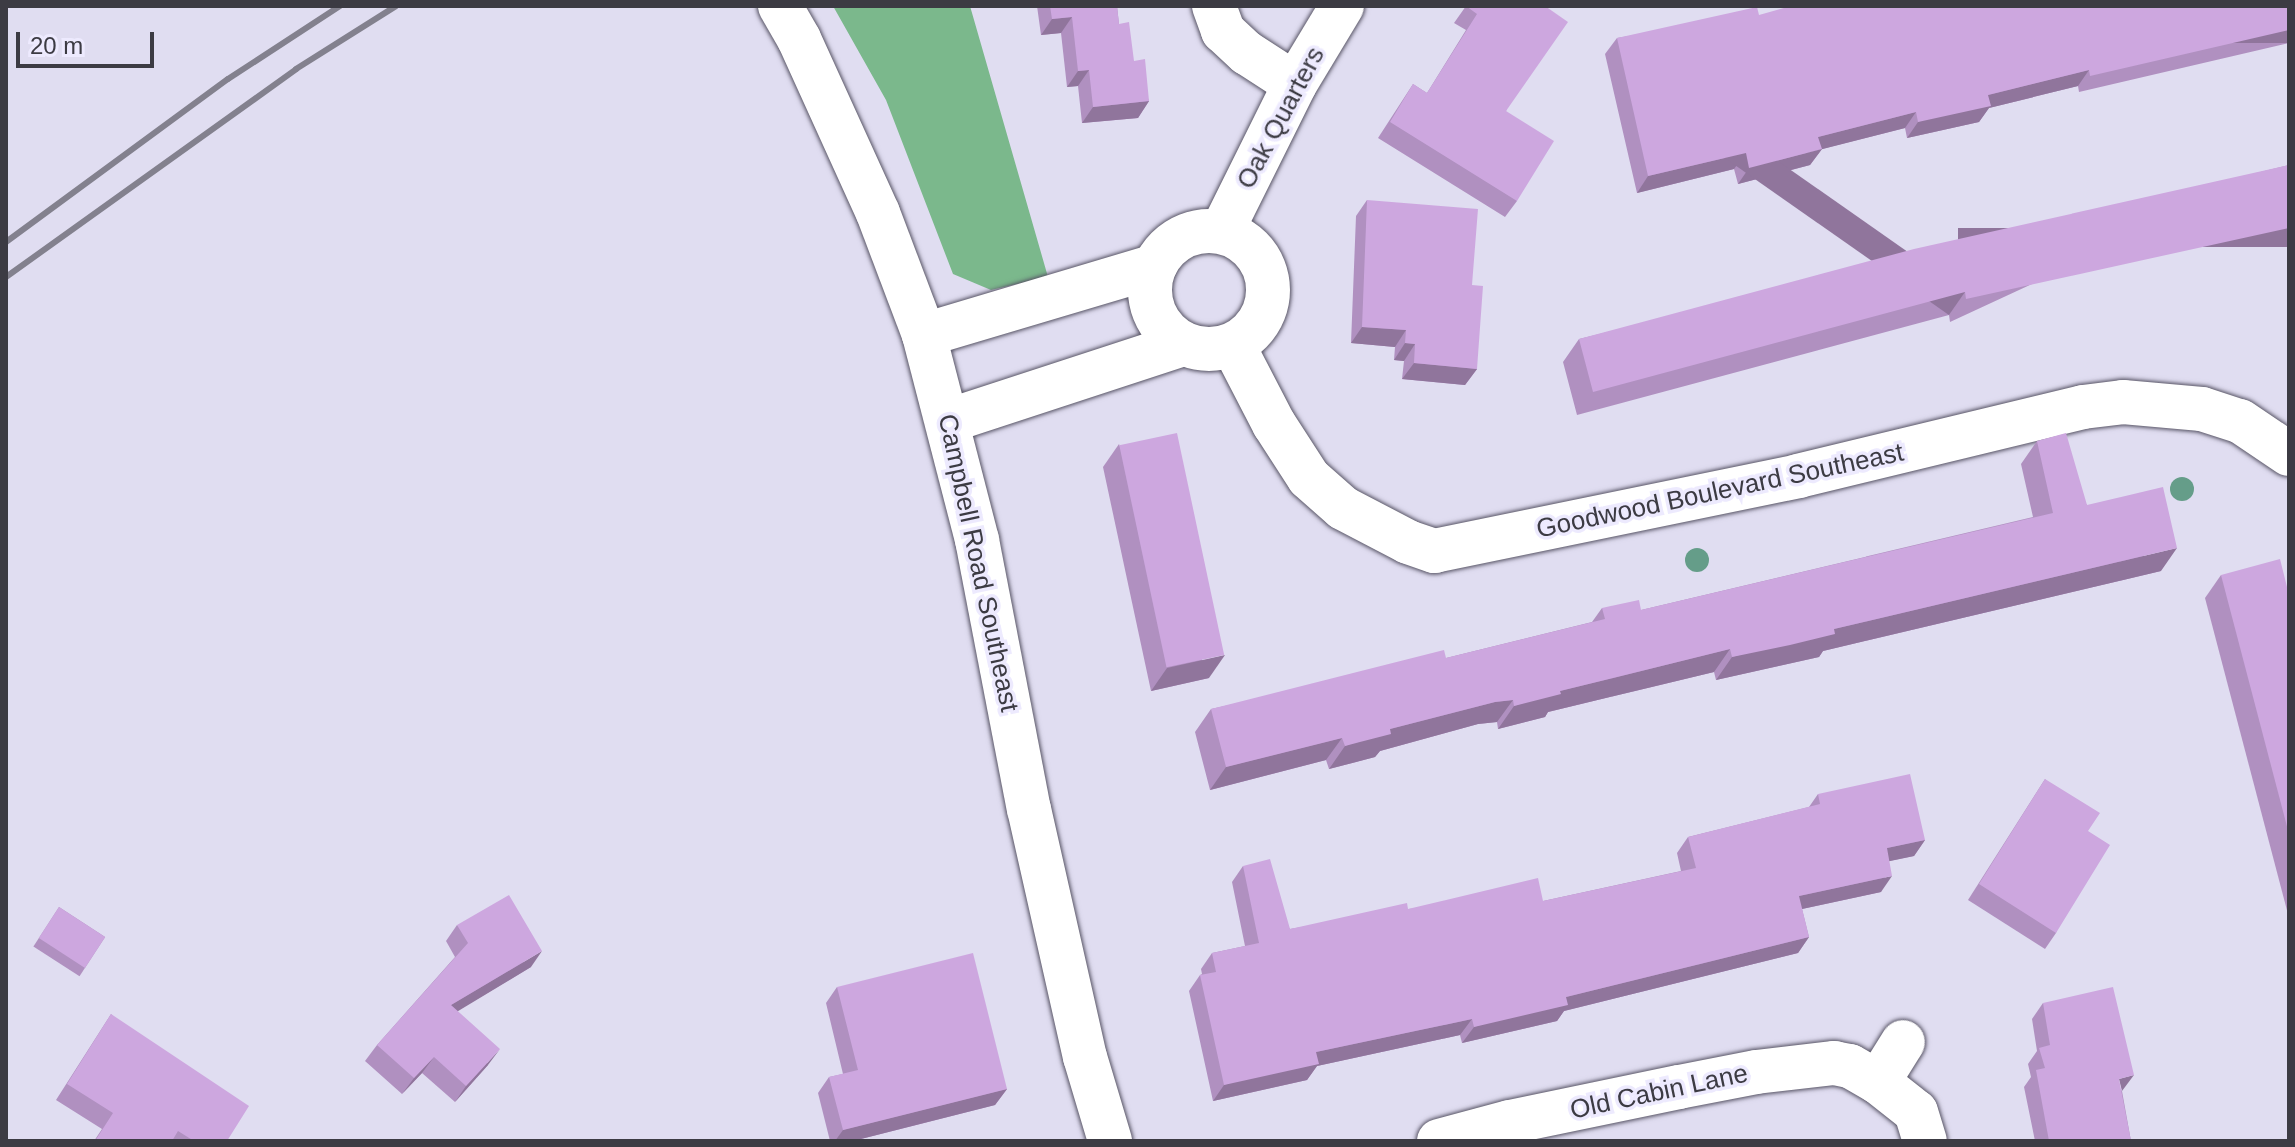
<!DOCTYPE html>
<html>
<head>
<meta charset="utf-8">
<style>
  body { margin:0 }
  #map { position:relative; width:2295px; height:1147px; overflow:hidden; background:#e0ddf1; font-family:Arial,sans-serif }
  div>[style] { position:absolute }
  .forest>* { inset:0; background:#7bb88c }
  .roads { filter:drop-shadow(0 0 2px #585566) drop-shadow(0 0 2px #585566) }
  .street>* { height:44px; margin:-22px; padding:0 22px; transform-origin:22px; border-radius:22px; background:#fff }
  .street>.ring { margin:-22px; padding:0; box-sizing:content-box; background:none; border:44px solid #fff; border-radius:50% }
  .secondary>* { height:44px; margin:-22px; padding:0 22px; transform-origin:22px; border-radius:22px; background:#fff }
  .rail>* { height:6px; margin:-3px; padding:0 3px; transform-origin:3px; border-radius:3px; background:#83818e }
  .trees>* { width:24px; height:24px; margin:-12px; border-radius:50%; background:#659d89 }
  .wall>* { inset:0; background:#b090c0; transform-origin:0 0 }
  .shaded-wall>* { inset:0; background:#90759c; transform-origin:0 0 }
  .building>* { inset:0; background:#cda7df; transform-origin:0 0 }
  span { translate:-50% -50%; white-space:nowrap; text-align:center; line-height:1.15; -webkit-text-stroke:7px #edeafe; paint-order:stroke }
  .street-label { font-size:26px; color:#3c3b43 }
  .frame { position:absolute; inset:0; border:8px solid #3c3b43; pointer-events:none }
  .scale { position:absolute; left:16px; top:32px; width:138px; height:36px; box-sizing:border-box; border:4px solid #3c3b43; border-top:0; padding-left:10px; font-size:24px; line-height:28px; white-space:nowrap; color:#3c3b43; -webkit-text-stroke:6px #edeafe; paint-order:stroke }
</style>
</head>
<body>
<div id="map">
  <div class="forest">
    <div style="clip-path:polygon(833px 6px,970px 6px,1048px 277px,991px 290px,953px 274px,886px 100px)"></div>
  </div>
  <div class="roads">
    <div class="street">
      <div style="left:1214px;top:6px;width:27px;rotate:70deg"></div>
      <div style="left:1223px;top:31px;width:33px;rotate:43deg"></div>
      <div style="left:1247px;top:53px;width:57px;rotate:32.9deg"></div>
      <div class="ring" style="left:1150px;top:231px;width:74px;height:74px"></div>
      <div style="left:1222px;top:231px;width:164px;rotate:-63.6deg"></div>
      <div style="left:1295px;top:84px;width:91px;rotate:-58.9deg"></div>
      <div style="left:924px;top:335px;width:241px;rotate:-16.6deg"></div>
      <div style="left:1233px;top:345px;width:89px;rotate:62.6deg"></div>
      <div style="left:1274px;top:424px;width:64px;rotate:57.1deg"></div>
      <div style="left:1309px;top:478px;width:45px;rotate:41.4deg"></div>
      <div style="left:1343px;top:508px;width:73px;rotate:27.6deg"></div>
      <div style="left:1408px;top:542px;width:28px;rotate:19deg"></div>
      <div style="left:1434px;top:551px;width:372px;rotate:-11.6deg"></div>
      <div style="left:1798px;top:476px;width:293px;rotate:-13.6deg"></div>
      <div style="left:2083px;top:407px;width:40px;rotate:-7.1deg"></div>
      <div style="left:2123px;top:402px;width:79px;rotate:5.1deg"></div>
      <div style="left:2202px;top:409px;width:40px;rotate:18deg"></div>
      <div style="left:2240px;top:421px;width:59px;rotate:34deg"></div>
      <div style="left:948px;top:421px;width:248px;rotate:-18.1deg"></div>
      <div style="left:1878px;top:1082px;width:47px;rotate:-58deg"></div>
      <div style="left:1439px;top:1141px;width:73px;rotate:-15deg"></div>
      <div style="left:1510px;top:1122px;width:173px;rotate:-11.7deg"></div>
      <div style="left:1679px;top:1087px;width:78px;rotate:-11deg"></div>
      <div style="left:1756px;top:1072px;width:79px;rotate:-6.6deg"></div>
      <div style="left:1834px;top:1063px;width:16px;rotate:11deg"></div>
      <div style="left:1850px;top:1066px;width:32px;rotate:30deg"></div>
      <div style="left:1878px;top:1082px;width:48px;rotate:38.3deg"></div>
      <div style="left:1916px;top:1112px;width:30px;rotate:73deg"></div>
    </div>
    <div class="secondary">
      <div style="left:780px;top:6px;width:38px;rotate:60deg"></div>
      <div style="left:799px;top:39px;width:191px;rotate:65.6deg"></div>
      <div style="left:878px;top:213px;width:130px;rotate:69.3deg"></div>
      <div style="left:924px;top:335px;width:212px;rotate:75.5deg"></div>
      <div style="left:977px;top:540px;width:274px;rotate:79.1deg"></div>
      <div style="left:1029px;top:809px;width:254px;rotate:77.3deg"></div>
      <div style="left:1085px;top:1057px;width:88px;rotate:73.4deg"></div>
    </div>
  </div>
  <div class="rail">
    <div style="left:6px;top:242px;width:275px;rotate:-36.3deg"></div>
    <div style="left:228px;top:79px;width:134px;rotate:-33.1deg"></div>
    <div style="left:6px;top:277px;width:357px;rotate:-35.6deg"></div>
    <div style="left:296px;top:69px;width:118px;rotate:-32.2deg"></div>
  </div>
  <div class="trees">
    <div style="left:2182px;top:489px"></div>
    <div style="left:1697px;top:560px"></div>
  </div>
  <div class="wall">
    <div style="clip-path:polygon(1037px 6px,1117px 6px,1119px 24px,1149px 101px,1138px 118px,1082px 123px,1078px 86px,1067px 87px,1061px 33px,1041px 35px)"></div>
    <div style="clip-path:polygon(1466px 6px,1545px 6px,1506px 111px,1517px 201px,1505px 217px,1378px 138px,1413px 84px,1427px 93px,1466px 30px,1454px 23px)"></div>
    <div style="clip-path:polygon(2289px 6px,2289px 43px,2079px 92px,2078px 86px,1989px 108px,1979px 122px,1907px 138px,1905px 128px,1822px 149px,1810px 165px,1738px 184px,1734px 169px,1637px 193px,1605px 54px,1617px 38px,1759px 15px)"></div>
    <div style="clip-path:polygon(2289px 165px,1950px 322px,1949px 315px,1577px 415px,1563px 362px,1579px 339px)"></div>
    <div style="clip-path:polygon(1367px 200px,1472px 285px,1477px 369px,1465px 385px,1402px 379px,1404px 361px,1394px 360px,1395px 347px,1351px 343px,1356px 216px)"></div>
    <div style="clip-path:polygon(2037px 441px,2087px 505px,2161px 571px,1823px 651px,1819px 657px,1774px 667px,1716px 680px,1714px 672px,1548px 712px,1545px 717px,1498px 729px,1497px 722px,1478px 724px,1380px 751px,1375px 757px,1329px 769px,1326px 760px,1210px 790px,1195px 732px,1211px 709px,1446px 658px,1592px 622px,1602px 608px,1641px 610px,2033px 517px,2021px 464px)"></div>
    <div style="clip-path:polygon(1119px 444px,1209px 678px,1151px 691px,1103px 467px)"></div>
    <div style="clip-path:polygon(2221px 575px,2289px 595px,2289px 918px,2205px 598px)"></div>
    <div style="clip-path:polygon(2045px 779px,2088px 831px,2056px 933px,2045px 949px,1968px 900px)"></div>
    <div style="clip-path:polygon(1818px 794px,1925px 840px,1914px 856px,1889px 861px,1881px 892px,1802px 909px,1809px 937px,1798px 953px,1564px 1011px,1557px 1021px,1462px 1043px,1460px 1035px,1317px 1066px,1307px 1080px,1213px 1101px,1189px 991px,1200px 975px,1202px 974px,1201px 969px,1212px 953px,1245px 946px,1232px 882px,1243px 866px,1290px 929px,1408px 909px,1543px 901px,1681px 871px,1677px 853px,1688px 837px,1809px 807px)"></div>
    <div style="left:59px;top:907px;width:55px;height:47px;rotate:33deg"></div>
    <div style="clip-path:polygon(457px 925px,531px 967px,457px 1011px,488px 1065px,455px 1102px,422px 1073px,402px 1094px,365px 1061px,377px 1045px,455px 957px,446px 941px)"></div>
    <div style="clip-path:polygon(837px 987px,1007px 1089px,995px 1105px,853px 1141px,830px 1141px,818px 1093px,829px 1077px,843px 1074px,826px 1003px)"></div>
    <div style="clip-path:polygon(2043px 1003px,2122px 1091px,2131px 1141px,2035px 1141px,2024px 1087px,2031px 1077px,2028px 1064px,2037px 1051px,2032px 1019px)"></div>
    <div style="clip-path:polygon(111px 1014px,227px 1141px,94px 1141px,102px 1129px,56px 1100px)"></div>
  </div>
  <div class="shaded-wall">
    <div style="clip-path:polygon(1072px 17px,1061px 33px,1041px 35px,1052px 19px)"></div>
    <div style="left:2289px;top:30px;width:13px;height:204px;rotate:90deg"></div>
    <div style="clip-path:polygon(1089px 70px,1078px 86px,1067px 87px,1078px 71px)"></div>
    <div style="clip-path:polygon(2089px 70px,2078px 86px,1989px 108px,1979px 122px,1907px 138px,1918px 122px,1988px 95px)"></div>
    <div style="clip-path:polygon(1149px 101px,1138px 118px,1082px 123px,1093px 107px)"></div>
    <div style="clip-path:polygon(1916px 112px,1905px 128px,1807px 153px,1818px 137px)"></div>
    <div style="clip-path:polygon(1822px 149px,1810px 165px,1738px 184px,1749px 168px)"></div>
    <div style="clip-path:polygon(1746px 153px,1734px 169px,1637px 193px,1648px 176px)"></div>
    <div style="left:2289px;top:228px;width:19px;height:331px;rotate:90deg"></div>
    <div style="left:1965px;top:292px;width:28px;height:385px;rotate:125deg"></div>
    <div style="clip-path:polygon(1362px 327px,1406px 330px,1395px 347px,1351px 343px)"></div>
    <div style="clip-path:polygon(1405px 343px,1415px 344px,1404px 361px,1394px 360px)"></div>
    <div style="clip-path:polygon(1414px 363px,1477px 369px,1465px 385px,1402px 379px)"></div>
    <div style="clip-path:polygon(2177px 548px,2161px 571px,1823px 651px,1819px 657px,1716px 680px,1732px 657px,1834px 629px)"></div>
    <div style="clip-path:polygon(1730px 649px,1714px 672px,1548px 712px,1545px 717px,1498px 729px,1514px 706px,1560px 691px)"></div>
    <div style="clip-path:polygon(1225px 655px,1209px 678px,1151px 691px,1167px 668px)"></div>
    <div style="clip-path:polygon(1513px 700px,1497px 722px,1478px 724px,1380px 751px,1375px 757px,1329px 769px,1345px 746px,1390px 729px,1495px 702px)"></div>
    <div style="clip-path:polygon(1342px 738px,1326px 760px,1210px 790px,1226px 767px)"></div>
    <div style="clip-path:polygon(1925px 840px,1914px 856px,1876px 864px,1887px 848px)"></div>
    <div style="clip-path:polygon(1892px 876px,1881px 892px,1788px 912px,1799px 896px)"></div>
    <div style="clip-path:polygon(1809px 937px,1798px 953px,1564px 1011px,1557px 1021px,1462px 1043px,1474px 1027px,1566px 997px)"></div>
    <div style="clip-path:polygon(542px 951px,531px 967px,440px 1022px,451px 1005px)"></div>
    <div style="clip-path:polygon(1472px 1019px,1460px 1035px,1317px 1066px,1307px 1080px,1213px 1101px,1224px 1085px,1316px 1052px)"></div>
    <div style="clip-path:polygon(500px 1049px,488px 1065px,455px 1102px,466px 1086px)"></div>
    <div style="clip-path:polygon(434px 1057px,422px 1073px,402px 1094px,414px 1078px)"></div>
    <div style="clip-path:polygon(2134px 1075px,2122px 1091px,2119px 1079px)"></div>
    <div style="clip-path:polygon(1007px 1089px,995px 1105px,853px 1141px,835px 1141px,843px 1130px)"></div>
  </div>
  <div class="building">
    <div style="clip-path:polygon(1050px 6px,1117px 6px,1119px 24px,1129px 22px,1134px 61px,1145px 59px,1149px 101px,1093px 107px,1089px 70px,1078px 71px,1072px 17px,1052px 19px)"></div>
    <div style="clip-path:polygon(1466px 6px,1545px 6px,1568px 22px,1506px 111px,1554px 141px,1517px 201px,1390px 122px,1413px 84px,1427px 93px,1477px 14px)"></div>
    <div style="clip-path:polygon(1791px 6px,2289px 6px,2289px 30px,2090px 76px,2089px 70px,1988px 95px,1991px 106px,1918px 122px,1916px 112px,1818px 137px,1822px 149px,1749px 168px,1746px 153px,1648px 176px,1617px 38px,1757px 7px,1759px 15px)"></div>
    <div style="clip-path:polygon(2289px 165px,2289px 228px,1966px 299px,1965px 292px,1593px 392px,1579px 339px,1914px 249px)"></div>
    <div style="clip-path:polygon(1367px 200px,1478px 209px,1472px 285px,1483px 286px,1477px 369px,1414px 363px,1415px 344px,1405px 343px,1406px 330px,1362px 327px)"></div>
    <div style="left:1177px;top:433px;width:227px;height:59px;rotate:78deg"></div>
    <div style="clip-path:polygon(2066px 433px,2087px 505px,2163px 487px,2177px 548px,1834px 629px,1835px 634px,1790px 645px,1732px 657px,1730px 649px,1560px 691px,1561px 694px,1514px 706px,1513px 700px,1495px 702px,1390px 729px,1391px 734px,1345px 746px,1342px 738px,1226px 767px,1211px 709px,1444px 650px,1446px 658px,1605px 619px,1602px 608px,1639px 600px,1641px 610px,2053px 513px,2037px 441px)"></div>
    <div style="clip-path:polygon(2280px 559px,2289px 595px,2289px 834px,2221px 575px)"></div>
    <div style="clip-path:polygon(1910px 774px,1925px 840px,1887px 848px,1892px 876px,1799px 896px,1809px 937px,1566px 997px,1568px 1005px,1474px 1027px,1472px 1019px,1316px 1052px,1319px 1064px,1224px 1085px,1200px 975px,1216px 972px,1212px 953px,1259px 943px,1243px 866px,1270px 859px,1290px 929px,1407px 903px,1408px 909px,1538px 878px,1543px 901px,1696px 868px,1688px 837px,1820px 804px,1818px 794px)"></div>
    <div style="clip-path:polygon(2045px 779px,2100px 813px,2088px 831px,2110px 845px,2056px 933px,1979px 884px)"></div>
    <div style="clip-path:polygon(509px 895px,542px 951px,451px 1005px,500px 1049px,466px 1086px,434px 1057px,414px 1078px,377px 1045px,468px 943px,457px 925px)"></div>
    <div style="left:59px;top:907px;width:55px;height:37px;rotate:33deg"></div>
    <div style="clip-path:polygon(973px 953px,1007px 1089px,843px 1130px,829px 1077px,858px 1070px,837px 987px)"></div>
    <div style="clip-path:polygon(2113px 987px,2134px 1075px,2119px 1079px,2131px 1141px,2049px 1141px,2036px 1070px,2045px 1068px,2039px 1048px,2050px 1045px,2043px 1003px)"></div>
    <div style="clip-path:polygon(111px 1014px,249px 1106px,227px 1141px,194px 1141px,178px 1131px,172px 1141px,95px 1141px,113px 1113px,67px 1084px)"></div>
  </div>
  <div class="street-label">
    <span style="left:1281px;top:118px;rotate:-62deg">Oak Quarters</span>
    <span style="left:1720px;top:491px;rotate:-12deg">Goodwood Boulevard Southeast</span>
    <span style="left:978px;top:563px;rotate:78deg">Campbell Road Southeast</span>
    <span style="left:1659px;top:1092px;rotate:-12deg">Old Cabin Lane</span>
  </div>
  <div class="frame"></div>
  <div class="scale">20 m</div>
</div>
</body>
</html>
